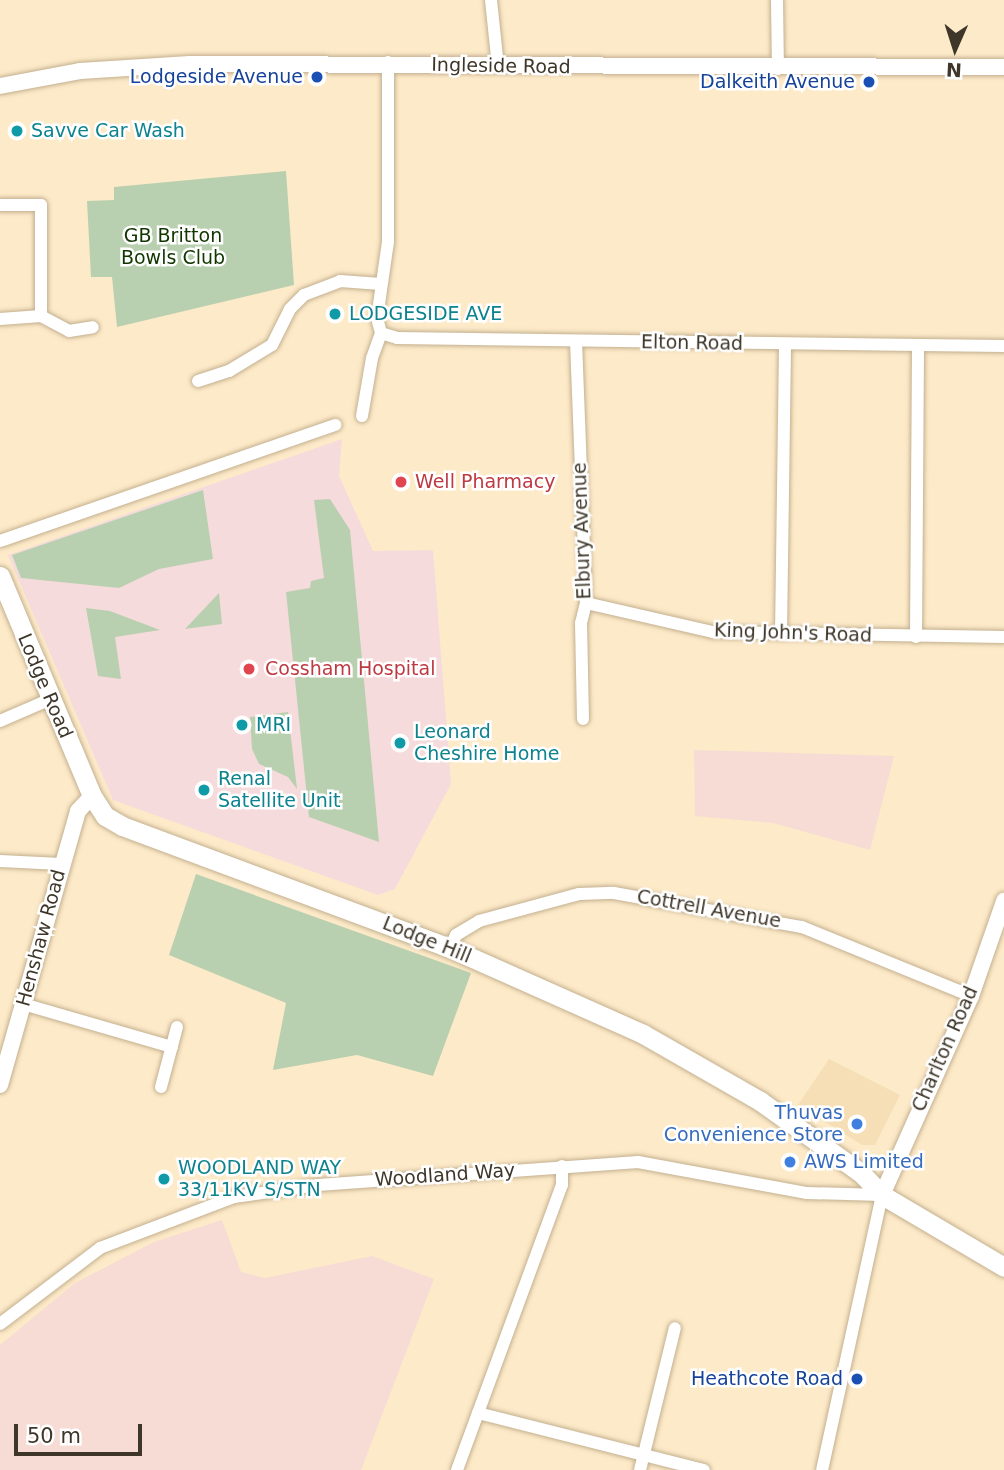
<!DOCTYPE html>
<html>
<head>
<meta charset="utf-8">
<style>
  body { margin:0 }
  #map { position:relative; width:1004px; height:1470px; overflow:hidden; background:#fdeac8; font-family:"DejaVu Sans",sans-serif }
  div>[style] { position:absolute }
  .built>* { inset:0; background:#f6dfb6 }
  .industrial>* { inset:0; background:#f6dcd4 }
  .medical>* { inset:0; background:#f6dbdc }
  .green>* { inset:0; background:#b9d0b0 }
  .roads { filter:drop-shadow(0 0 2px #c3b090) drop-shadow(0 0 2px #c3b090) }
  .minor>* { height:12px; margin:-6px; padding:0 6px; transform-origin:6px; border-radius:6px; background:#fff }
  .tertiary>* { height:16px; margin:-8px; padding:0 8px; transform-origin:8px; border-radius:8px; background:#fff }
  .secondary>* { height:19px; margin:-9.5px; padding:0 9.5px; transform-origin:9.5px; border-radius:9.5px; background:#fff }
  .dots>* { width:19px; height:19px; translate:-50% -50%; box-sizing:border-box; border:4px solid #fff; border-radius:50% }
  span { translate:-50% -50%; white-space:nowrap; text-align:center; line-height:1.15; -webkit-text-stroke:5px #fff; paint-order:stroke }
  .street-label { font-size:19px; color:#3e3629 }
  .transit-label { font-size:19px; color:#164399 }
  .right { translate:-100% -50%; text-align:right }
  .culture-label { font-size:19px; color:#0d838f }
  .left { translate:0 -50%; text-align:left }
  .park-label { font-size:19px; color:#113700 }
  .health-label { font-size:19px; color:#be3a42 }
  .shop-label { font-size:19px; color:#366cbe }
  .north { position:absolute; left:920px; top:14px; width:70px; height:70px; -webkit-text-stroke:5px #fff; paint-order:stroke; rotate:183deg; font-size:19px; font-weight:700; line-height:28px; text-align:center; color:#3e3629 }
  .north::after { content:''; display:block; margin:auto; width:24px; height:32px; background:#3e3629; clip-path:polygon(50% 0,100% 100%,50% 72%,0 100%) }
  .scale { position:absolute; left:14px; top:1424px; width:128px; height:32px; box-sizing:border-box; border:4px solid #3e3629; border-top:0; padding-left:9px; font-size:21px; line-height:24px; white-space:nowrap; color:#3e3629; -webkit-text-stroke:5px #fff; paint-order:stroke }
</style>
</head>
<body>
<div id="map">
  <div class="built">
    <div style="clip-path:polygon(829px 1059px,900px 1095px,875px 1145px,862px 1145px,798px 1105px)"></div>
  </div>
  <div class="industrial">
    <div style="clip-path:polygon(694px 750px,894px 756px,870px 850px,773px 823px,695px 816px)"></div>
    <div style="clip-path:polygon(222px 1220px,241px 1272px,265px 1278px,372px 1256px,434px 1279px,361px 1470px,0 1470px,0 1345px,75px 1283px,154px 1242px)"></div>
  </div>
  <div class="medical">
    <div style="clip-path:polygon(342px 439px,339px 476px,373px 551px,433px 550px,451px 784px,395px 889px,378px 895px,113px 800px,8px 555px)"></div>
  </div>
  <div class="green">
    <div style="clip-path:polygon(286px 171px,294px 285px,117px 327px,112px 277px,91px 277px,87px 201px,114px 200px,114px 187px)"></div>
    <div style="clip-path:polygon(203px 490px,213px 559px,159px 569px,119px 588px,21px 578px,12px 555px)"></div>
    <div style="clip-path:polygon(330px 499px,350px 530px,379px 842px,309px 817px,286px 592px,310px 588px,311px 581px,324px 578px,314px 500px)"></div>
    <div style="clip-path:polygon(219px 593px,222px 624px,185px 629px)"></div>
    <div style="clip-path:polygon(86px 608px,110px 611px,160px 630px,115px 637px,121px 679px,98px 676px)"></div>
    <div style="clip-path:polygon(288px 712px,297px 789px,288px 777px,259px 764px,252px 749px,250px 717px)"></div>
    <div style="clip-path:polygon(196px 874px,471px 973px,433px 1076px,357px 1055px,273px 1070px,286px 1003px,169px 955px)"></div>
  </div>
  <div class="roads">
    <div class="minor">
      <div style="left:491px;top:0;width:67px;rotate:84deg"></div>
      <div style="left:777px;top:0;width:69px;rotate:89.2deg"></div>
      <div style="left:0;top:205px;width:41px"></div>
      <div style="left:41px;top:205px;width:111px;rotate:90deg"></div>
      <div style="left:0;top:319px;width:41px;rotate:-4.2deg"></div>
      <div style="left:41px;top:316px;width:32px;rotate:28deg"></div>
      <div style="left:69px;top:331px;width:24px;rotate:-9deg"></div>
      <div style="left:381px;top:333px;width:17px;rotate:17deg"></div>
      <div style="left:397px;top:338px;width:607px;rotate:0.76deg"></div>
      <div style="left:381px;top:333px;width:16px;rotate:-105deg"></div>
      <div style="left:377px;top:318px;width:77px;rotate:-81.8deg"></div>
      <div style="left:388px;top:242px;width:180px;rotate:-90deg"></div>
      <div style="left:576px;top:341px;width:262px;rotate:87.8deg"></div>
      <div style="left:586px;top:603px;width:21px;rotate:104deg"></div>
      <div style="left:581px;top:623px;width:96px;rotate:88.8deg"></div>
      <div style="left:198px;top:381px;width:33px;rotate:-18deg"></div>
      <div style="left:229px;top:371px;width:50px;rotate:-31.2deg"></div>
      <div style="left:272px;top:345px;width:40px;rotate:-63.4deg"></div>
      <div style="left:290px;top:309px;width:20px;rotate:-45deg"></div>
      <div style="left:304px;top:295px;width:39px;rotate:-21deg"></div>
      <div style="left:340px;top:281px;width:41px;rotate:4.2deg"></div>
      <div style="left:362px;top:416px;width:59px;rotate:-80.2deg"></div>
      <div style="left:372px;top:358px;width:27px;rotate:-70deg"></div>
      <div style="left:0;top:541px;width:355px;rotate:-19.1deg"></div>
      <div style="left:586px;top:603px;width:130px;rotate:12.9deg"></div>
      <div style="left:713px;top:632px;width:291px;rotate:1deg"></div>
      <div style="left:781px;top:634px;width:290px;rotate:-89.2deg"></div>
      <div style="left:916px;top:637px;width:292px;rotate:-89.6deg"></div>
      <div style="left:0;top:721px;width:56px;rotate:-23.3deg"></div>
      <div style="left:0;top:861px;width:61px;rotate:2.8deg"></div>
      <div style="left:450px;top:948px;width:14px;rotate:-65deg"></div>
      <div style="left:456px;top:935px;width:27px;rotate:-31deg"></div>
      <div style="left:479px;top:921px;width:104px;rotate:-15.1deg"></div>
      <div style="left:579px;top:894px;width:35px;rotate:-2deg"></div>
      <div style="left:614px;top:893px;width:191px;rotate:10.3deg"></div>
      <div style="left:802px;top:927px;width:183px;rotate:22.2deg"></div>
      <div style="left:23px;top:1004px;width:155px;rotate:16.1deg"></div>
      <div style="left:161px;top:1087px;width:62px;rotate:-75.1deg"></div>
      <div style="left:0;top:1324px;width:126px;rotate:-37.2deg"></div>
      <div style="left:100px;top:1248px;width:143px;rotate:-20.8deg"></div>
      <div style="left:234px;top:1197px;width:85px;rotate:-8.1deg"></div>
      <div style="left:318px;top:1185px;width:321px;rotate:-4.1deg"></div>
      <div style="left:638px;top:1162px;width:172px;rotate:10.4deg"></div>
      <div style="left:807px;top:1193px;width:75px;rotate:1.5deg"></div>
      <div style="left:882px;top:1195px;width:281px;rotate:102.3deg"></div>
      <div style="left:478px;top:1413px;width:233px;rotate:14.2deg"></div>
      <div style="left:457px;top:1470px;width:304px;rotate:-69.8deg"></div>
      <div style="left:562px;top:1185px;width:19px;rotate:-90deg"></div>
      <div style="left:640px;top:1470px;width:146px;rotate:-76.2deg"></div>
    </div>
    <div class="tertiary">
      <div style="left:0;top:86px;width:81px;rotate:-10.6deg"></div>
      <div style="left:80px;top:71px;width:110px;rotate:-3.6deg"></div>
      <div style="left:190px;top:64px;width:814px;rotate:0.21deg"></div>
      <div style="left:0;top:1085px;width:285px;rotate:-74.1deg"></div>
      <div style="left:78px;top:811px;width:21px;rotate:-47deg"></div>
      <div style="left:882px;top:1195px;width:218px;rotate:-65.9deg"></div>
      <div style="left:971px;top:996px;width:101px;rotate:-70.8deg"></div>
    </div>
    <div class="secondary">
      <div style="left:0;top:576px;width:238px;rotate:67.3deg"></div>
      <div style="left:92px;top:796px;width:24px;rotate:57deg"></div>
      <div style="left:105px;top:816px;width:20px;rotate:30deg"></div>
      <div style="left:122px;top:826px;width:350px;rotate:20.4deg"></div>
      <div style="left:450px;top:948px;width:211px;rotate:24deg"></div>
      <div style="left:643px;top:1034px;width:135px;rotate:29.8deg"></div>
      <div style="left:760px;top:1101px;width:124px;rotate:35.5deg"></div>
      <div style="left:861px;top:1173px;width:30px;rotate:46deg"></div>
      <div style="left:882px;top:1195px;width:142px;rotate:30.5deg"></div>
    </div>
  </div>
  <div class="dots">
    <div style="left:317px;top:77px;background:#1a4fb4"></div>
    <div style="left:869px;top:82px;background:#1a4fb4"></div>
    <div style="left:17px;top:131px;background:#0f9aa8"></div>
    <div style="left:335px;top:314px;background:#0f9aa8"></div>
    <div style="left:401px;top:482px;background:#e0444e"></div>
    <div style="left:249px;top:669px;background:#e0444e"></div>
    <div style="left:242px;top:725px;background:#0f9aa8"></div>
    <div style="left:400px;top:743px;background:#0f9aa8"></div>
    <div style="left:204px;top:790px;background:#0f9aa8"></div>
    <div style="left:857px;top:1124px;background:#3f7fe0"></div>
    <div style="left:790px;top:1162px;background:#3f7fe0"></div>
    <div style="left:164px;top:1179px;background:#0f9aa8"></div>
    <div style="left:857px;top:1379px;background:#1a4fb4"></div>
  </div>
  <div class="street-label">
    <span style="left:501px;top:66px;rotate:1deg">Ingleside Road</span>
    <span style="left:692px;top:343px;rotate:1deg">Elton Road</span>
    <span style="left:582px;top:531px;rotate:-92deg">Elbury Avenue</span>
    <span style="left:793px;top:633px;rotate:2deg">King John's Road</span>
    <span style="left:45px;top:686px;rotate:67deg">Lodge Road</span>
    <span style="left:709px;top:909px;rotate:10deg">Cottrell Avenue</span>
    <span style="left:41px;top:938px;rotate:-75deg">Henshaw Road</span>
    <span style="left:427px;top:940px;rotate:22deg">Lodge Hill</span>
    <span style="left:945px;top:1049px;rotate:-66deg">Charlton Road</span>
    <span style="left:445px;top:1175px;rotate:-4deg">Woodland Way</span>
  </div>
  <div class="transit-label">
    <span class="right" style="left:303px;top:77px">Lodgeside Avenue</span>
    <span class="right" style="left:855px;top:82px">Dalkeith Avenue</span>
    <span class="right" style="left:843px;top:1379px">Heathcote Road</span>
  </div>
  <div class="culture-label">
    <span class="left" style="left:31px;top:131px">Savve Car Wash</span>
    <span class="left" style="left:349px;top:314px">LODGESIDE AVE</span>
    <span class="left" style="left:256px;top:725px">MRI</span>
    <span class="left" style="left:414px;top:743px">Leonard<br>Cheshire Home</span>
    <span class="left" style="left:218px;top:790px">Renal<br>Satellite Unit</span>
    <span class="left" style="left:178px;top:1179px">WOODLAND WAY<br>33/11KV S/STN</span>
  </div>
  <div class="park-label">
    <span style="left:173px;top:247px">GB Britton<br>Bowls Club</span>
  </div>
  <div class="health-label">
    <span class="left" style="left:415px;top:482px">Well Pharmacy</span>
    <span class="left" style="left:265px;top:669px">Cossham Hospital</span>
  </div>
  <div class="shop-label">
    <span class="right" style="left:843px;top:1124px">Thuvas<br>Convenience Store</span>
    <span class="left" style="left:804px;top:1162px">AWS Limited</span>
  </div>
  <div class="north">N</div>
  <div class="scale">50 m</div>
</div>
</body>
</html>
